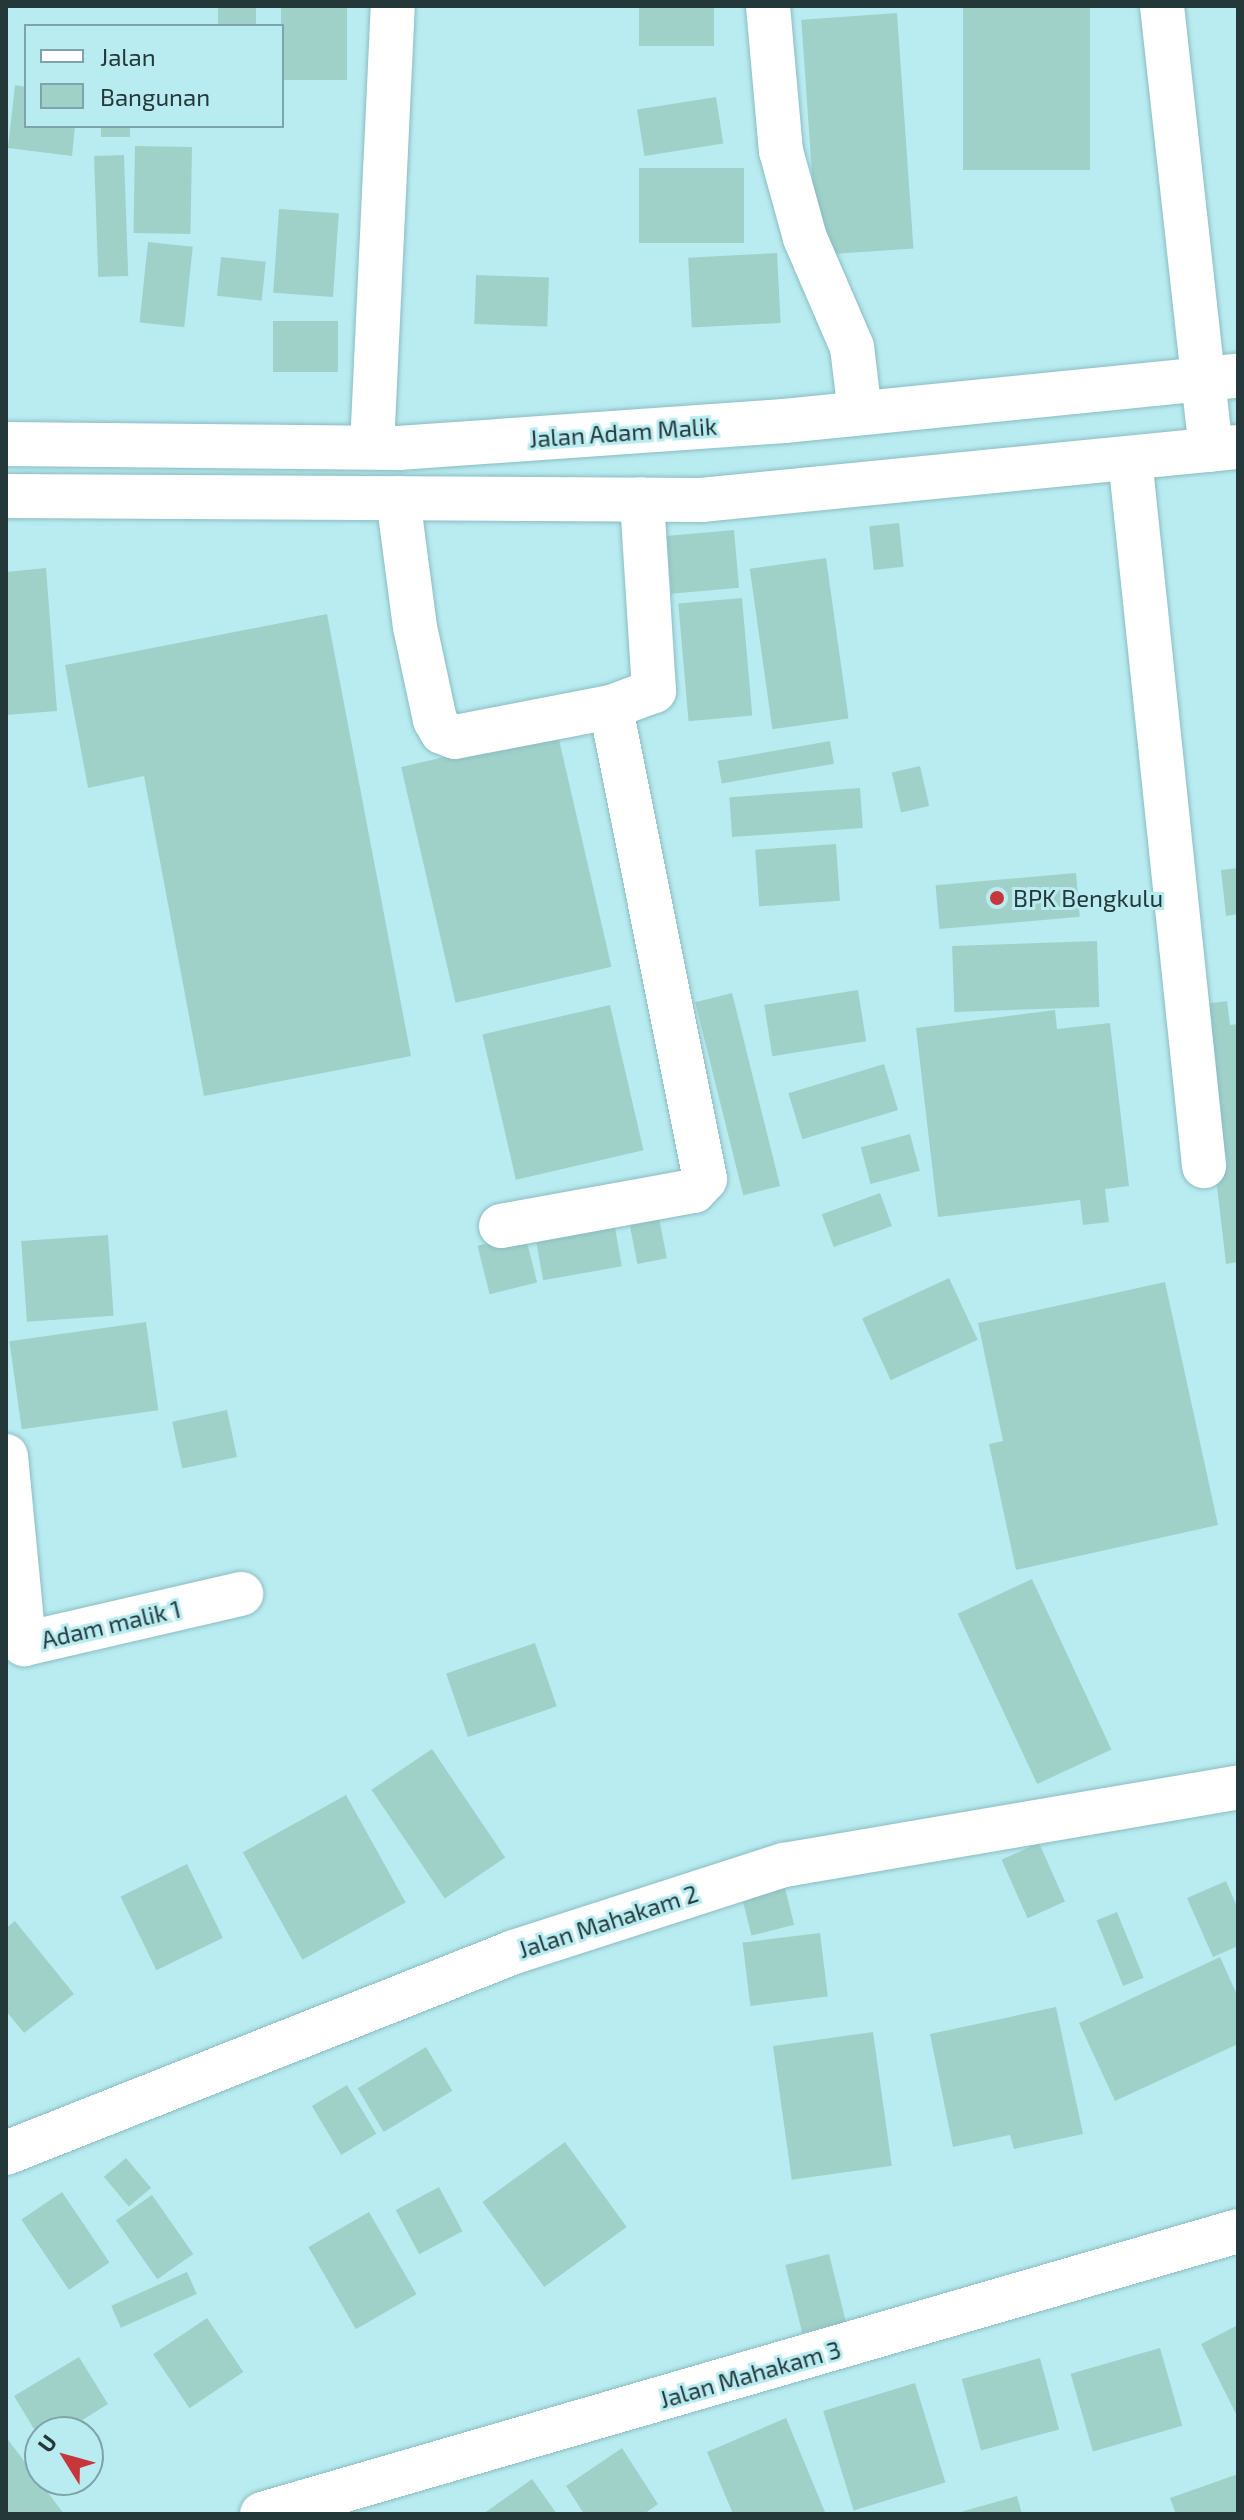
<!DOCTYPE html>
<html>
<head>
<meta charset="utf-8">
<style>
  body { margin:0 }
  #map { position:relative; width:1244px; height:2520px; overflow:hidden; background:#b9ecf1; font-family:"Exo 2",sans-serif }
  div>[style] { position:absolute }
  .building>* { inset:0; background:#a0d1c9; transform-origin:0 0 }
  .roads { filter:drop-shadow(0 0 2px #8abcc1) drop-shadow(0 0 2px #8abcc1) }
  .minor>* { height:44px; margin:-22px; padding:0 22px; transform-origin:22px; border-radius:22px; background:#fff }
  .major>* { height:44px; margin:-22px; padding:0 22px; transform-origin:22px; border-radius:22px; background:#fff }
  .dots>* { width:22px; height:22px; translate:-50% -50%; box-sizing:border-box; border:4px solid #b9ecf1; border-radius:50% }
  span { translate:-50% -50%; white-space:nowrap; text-align:center; line-height:1.15; -webkit-text-stroke:6px #b9ecf1; paint-order:stroke }
  .street-label { font-size:24px; color:#24383a }
  .poi-label { font-size:24px; color:#24383a }
  .left { translate:0 -50%; text-align:left }
  .frame { position:absolute; inset:0; border:8px solid #24383a; pointer-events:none }
  .legend { position:absolute; left:24px; top:24px; width:260px; height:104px; box-sizing:border-box; background:#b9ecf1; border:2px solid #7da4a8; margin:0; padding:10px 14px; list-style:none; font-size:24px; color:#24383a }
  .legend li { display:flex; align-items:center; gap:16px; height:40px }
  .legend b { width:40px; border:2px solid #7da4a8 }
  .north { position:absolute; left:24px; top:2416px; width:80px; height:80px; box-sizing:border-box; background:#b9ecf1; border:2px solid #7da4a8; border-radius:50%; rotate:307deg; font-size:22px; font-weight:700; line-height:32px; text-align:center; color:#24383a }
  .north::after { content:''; display:block; margin:auto; width:28px; height:36px; background:#c6373b; clip-path:polygon(50% 0,100% 100%,50% 72%,0 100%) }
</style>
</head>
<body>
<div id="map">
  <div class="building">
    <div style="left:218px;top:6px;width:38px;height:20px"></div>
    <div style="left:281px;top:6px;width:66px;height:74px"></div>
    <div style="left:639px;top:6px;width:75px;height:40px"></div>
    <div style="left:963px;top:6px;width:127px;height:164px"></div>
    <div style="left:897px;top:13px;width:236px;height:96px;rotate:86deg"></div>
    <div style="clip-path:polygon(15px 85px,26px 87px,26px 126px,75px 126px,72px 156px,8px 148px)"></div>
    <div style="left:716px;top:97px;width:47px;height:80px;rotate:81deg"></div>
    <div style="left:101px;top:126px;width:29px;height:11px"></div>
    <div style="left:135px;top:146px;width:57px;height:87px;rotate:1deg"></div>
    <div style="left:124px;top:155px;width:121px;height:30px;rotate:88deg"></div>
    <div style="left:639px;top:168px;width:105px;height:75px"></div>
    <div style="left:279px;top:209px;width:60px;height:84px;rotate:4deg"></div>
    <div style="left:148px;top:242px;width:45px;height:81px;rotate:6deg"></div>
    <div style="left:777px;top:253px;width:70px;height:89px;rotate:87deg"></div>
    <div style="left:221px;top:257px;width:45px;height:39px;rotate:6deg"></div>
    <div style="left:476px;top:275px;width:73px;height:49px;rotate:2deg"></div>
    <div style="left:273px;top:321px;width:65px;height:51px"></div>
    <div style="left:899px;top:523px;width:44px;height:30px;rotate:84deg"></div>
    <div style="left:734px;top:530px;width:58px;height:68px;rotate:85deg"></div>
    <div style="left:826px;top:558px;width:162px;height:77px;rotate:82deg"></div>
    <div style="clip-path:polygon(46px 568px,57px 711px,6px 715px,6px 572px)"></div>
    <div style="left:742px;top:598px;width:118px;height:64px;rotate:85deg"></div>
    <div style="clip-path:polygon(327px 614px,411px 1056px,204px 1096px,144px 776px,88px 788px,65px 665px)"></div>
    <div style="left:557px;top:731px;width:242px;height:160px;rotate:77deg"></div>
    <div style="left:830px;top:741px;width:23px;height:114px;rotate:80deg"></div>
    <div style="left:920px;top:766px;width:41px;height:29px;rotate:77deg"></div>
    <div style="left:860px;top:788px;width:40px;height:131px;rotate:86deg"></div>
    <div style="left:836px;top:844px;width:57px;height:81px;rotate:86deg"></div>
    <div style="clip-path:polygon(1238px 868px,1238px 914px,1226px 916px,1221px 870px)"></div>
    <div style="left:1076px;top:873px;width:44px;height:141px;rotate:85deg"></div>
    <div style="left:1097px;top:941px;width:66px;height:145px;rotate:88deg"></div>
    <div style="left:858px;top:990px;width:52px;height:95px;rotate:81deg"></div>
    <div style="left:732px;top:993px;width:199px;height:38px;rotate:76deg"></div>
    <div style="clip-path:polygon(1227px 1001px,1230px 1025px,1238px 1024px,1238px 1262px,1226px 1264px,1196px 1005px)"></div>
    <div style="left:610px;top:1005px;width:149px;height:131px;rotate:77deg"></div>
    <div style="clip-path:polygon(1055px 1010px,1057px 1029px,1110px 1023px,1129px 1186px,1105px 1189px,1109px 1222px,1083px 1225px,1080px 1200px,938px 1217px,916px 1028px)"></div>
    <div style="left:884px;top:1064px;width:48px;height:100px;rotate:73deg"></div>
    <div style="left:910px;top:1134px;width:38px;height:51px;rotate:75deg"></div>
    <div style="left:880px;top:1193px;width:35px;height:62px;rotate:70deg"></div>
    <div style="left:659px;top:1218px;width:41px;height:30px;rotate:79deg"></div>
    <div style="left:614px;top:1222px;width:45px;height:80px;rotate:80deg"></div>
    <div style="left:525px;top:1234px;width:50px;height:49px;rotate:76deg"></div>
    <div style="left:108px;top:1235px;width:81px;height:87px;rotate:86deg"></div>
    <div style="left:949px;top:1278px;width:68px;height:96px;rotate:65deg"></div>
    <div style="clip-path:polygon(1165px 1282px,1218px 1525px,1016px 1570px,989px 1444px,1003px 1441px,978px 1323px)"></div>
    <div style="left:146px;top:1322px;width:89px;height:138px;rotate:82deg"></div>
    <div style="left:227px;top:1410px;width:48px;height:56px;rotate:78deg"></div>
    <div style="left:1032px;top:1579px;width:188px;height:82px;rotate:65deg"></div>
    <div style="left:535px;top:1643px;width:67px;height:94px;rotate:71deg"></div>
    <div style="left:432px;top:1749px;width:131px;height:73px;rotate:56deg"></div>
    <div style="left:346px;top:1795px;width:123px;height:118px;rotate:61deg"></div>
    <div style="left:1039px;top:1843px;width:64px;height:41px;rotate:66deg"></div>
    <div style="left:187px;top:1864px;width:82px;height:74px;rotate:64deg"></div>
    <div style="clip-path:polygon(1226px 1881px,1238px 1909px,1238px 1946px,1213px 1957px,1187px 1898px)"></div>
    <div style="left:785px;top:1888px;width:38px;height:44px;rotate:76deg"></div>
    <div style="left:1117px;top:1912px;width:71px;height:22px;rotate:68deg"></div>
    <div style="clip-path:polygon(15px 1921px,74px 1994px,24px 2033px,6px 2011px,6px 1928px)"></div>
    <div style="left:820px;top:1933px;width:64px;height:78px;rotate:83deg"></div>
    <div style="clip-path:polygon(1220px 1957px,1238px 1997px,1238px 2044px,1115px 2101px,1079px 2023px)"></div>
    <div style="clip-path:polygon(1056px 2007px,1083px 2134px,1014px 2149px,1010px 2135px,953px 2147px,930px 2034px)"></div>
    <div style="left:873px;top:2032px;width:135px;height:101px;rotate:82deg"></div>
    <div style="left:426px;top:2047px;width:51px;height:80px;rotate:59deg"></div>
    <div style="left:347px;top:2085px;width:57px;height:41px;rotate:59deg"></div>
    <div style="left:565px;top:2142px;width:105px;height:102px;rotate:54deg"></div>
    <div style="left:126px;top:2158px;width:39px;height:29px;rotate:50deg"></div>
    <div style="left:439px;top:2187px;width:50px;height:49px;rotate:62deg"></div>
    <div style="left:62px;top:2192px;width:85px;height:49px;rotate:56deg"></div>
    <div style="left:152px;top:2195px;width:72px;height:44px;rotate:55deg"></div>
    <div style="left:369px;top:2212px;width:95px;height:70px;rotate:60deg"></div>
    <div style="left:829px;top:2254px;width:70px;height:45px;rotate:76deg"></div>
    <div style="left:187px;top:2272px;width:24px;height:83px;rotate:66deg"></div>
    <div style="left:207px;top:2318px;width:65px;height:65px;rotate:56deg"></div>
    <div style="clip-path:polygon(1238px 2325px,1238px 2412px,1236px 2414px,1201px 2344px)"></div>
    <div style="left:1160px;top:2348px;width:81px;height:93px;rotate:74deg"></div>
    <div style="clip-path:polygon(79px 2357px,108px 2404px,63px 2432px,40px 2432px,40px 2439px,14px 2396px)"></div>
    <div style="left:1040px;top:2358px;width:74px;height:81px;rotate:75deg"></div>
    <div style="left:915px;top:2383px;width:104px;height:96px;rotate:73deg"></div>
    <div style="clip-path:polygon(786px 2418px,825px 2512px,733px 2514px,707px 2452px)"></div>
    <div style="clip-path:polygon(6px 2437px,64px 2514px,6px 2514px)"></div>
    <div style="clip-path:polygon(622px 2448px,658px 2504px,644px 2514px,584px 2514px,566px 2486px)"></div>
    <div style="clip-path:polygon(1238px 2474px,1238px 2514px,1176px 2514px,1170px 2498px)"></div>
    <div style="clip-path:polygon(532px 2479px,557px 2514px,483px 2514px)"></div>
    <div style="clip-path:polygon(1017px 2496px,1022px 2514px,957px 2514px,957px 2513px)"></div>
  </div>
  <div class="roads">
    <div class="minor">
      <div style="left:768px;top:6px;width:146px;rotate:84.9deg"></div>
      <div style="left:781px;top:151px;width:90px;rotate:74.6deg"></div>
      <div style="left:805px;top:238px;width:119px;rotate:66.7deg"></div>
      <div style="left:852px;top:347px;width:66px;rotate:83.1deg"></div>
      <div style="left:1162px;top:6px;width:375px;rotate:83.7deg"></div>
      <div style="left:372px;top:447px;width:441px;rotate:-87.3deg"></div>
      <div style="left:1130px;top:458px;width:712px;rotate:84.03deg"></div>
      <div style="left:398px;top:498px;width:130px;rotate:82.5deg"></div>
      <div style="left:415px;top:627px;width:95px;rotate:77.9deg"></div>
      <div style="left:435px;top:720px;width:14px;rotate:60deg"></div>
      <div style="left:442px;top:732px;width:14px;rotate:21deg"></div>
      <div style="left:455px;top:737px;width:159px;rotate:-10.9deg"></div>
      <div style="left:611px;top:707px;width:46px;rotate:-20.4deg"></div>
      <div style="left:654px;top:691px;width:192px;rotate:-93.6deg"></div>
      <div style="left:501px;top:1226px;width:196px;rotate:-10.3deg"></div>
      <div style="left:694px;top:1191px;width:16px;rotate:-47deg"></div>
      <div style="left:705px;top:1179px;width:481px;rotate:-101.3deg"></div>
      <div style="left:6px;top:1456px;width:189px;rotate:84.5deg"></div>
      <div style="left:24px;top:1644px;width:223px;rotate:-13deg"></div>
      <div style="left:6px;top:2153px;width:546px;rotate:-21.59deg"></div>
      <div style="left:514px;top:1952px;width:284px;rotate:-17.9deg"></div>
      <div style="left:784px;top:1865px;width:461px;rotate:-9.7deg"></div>
      <div style="left:262px;top:2514px;width:1016px;rotate:-16.17deg"></div>
    </div>
    <div class="major">
      <div style="left:1203px;top:379px;width:71px;rotate:83.6deg"></div>
      <div style="left:6px;top:444px;width:392px;rotate:0.6deg"></div>
      <div style="left:398px;top:448px;width:387px;rotate:-4deg"></div>
      <div style="left:784px;top:421px;width:456px;rotate:-5.7deg"></div>
      <div style="left:6px;top:496px;width:695px;rotate:0.33deg"></div>
      <div style="left:701px;top:500px;width:540px;rotate:-5.64deg"></div>
    </div>
  </div>
  <div class="dots">
    <div style="left:997px;top:898px;background:#c6373b"></div>
  </div>
  <div class="street-label">
    <span style="left:623px;top:432px;rotate:-4deg">Jalan Adam Malik</span>
    <span style="left:111px;top:1624px;rotate:-13deg">Adam malik 1</span>
    <span style="left:608px;top:1921px;rotate:-18deg">Jalan Mahakam 2</span>
    <span style="left:750px;top:2374px;rotate:-16deg">Jalan Mahakam 3</span>
  </div>
  <div class="poi-label">
    <span class="left" style="left:1013px;top:898px">BPK Bengkulu</span>
  </div>
  <div class="frame"></div>
  <ul class="legend">
  <li><b style="height:10px;background:#fff"></b>Jalan</li>
  <li><b style="height:22px;background:#a0d1c9"></b>Bangunan</li>
  </ul>
  <div class="north">U</div>
</div>
</body>
</html>
